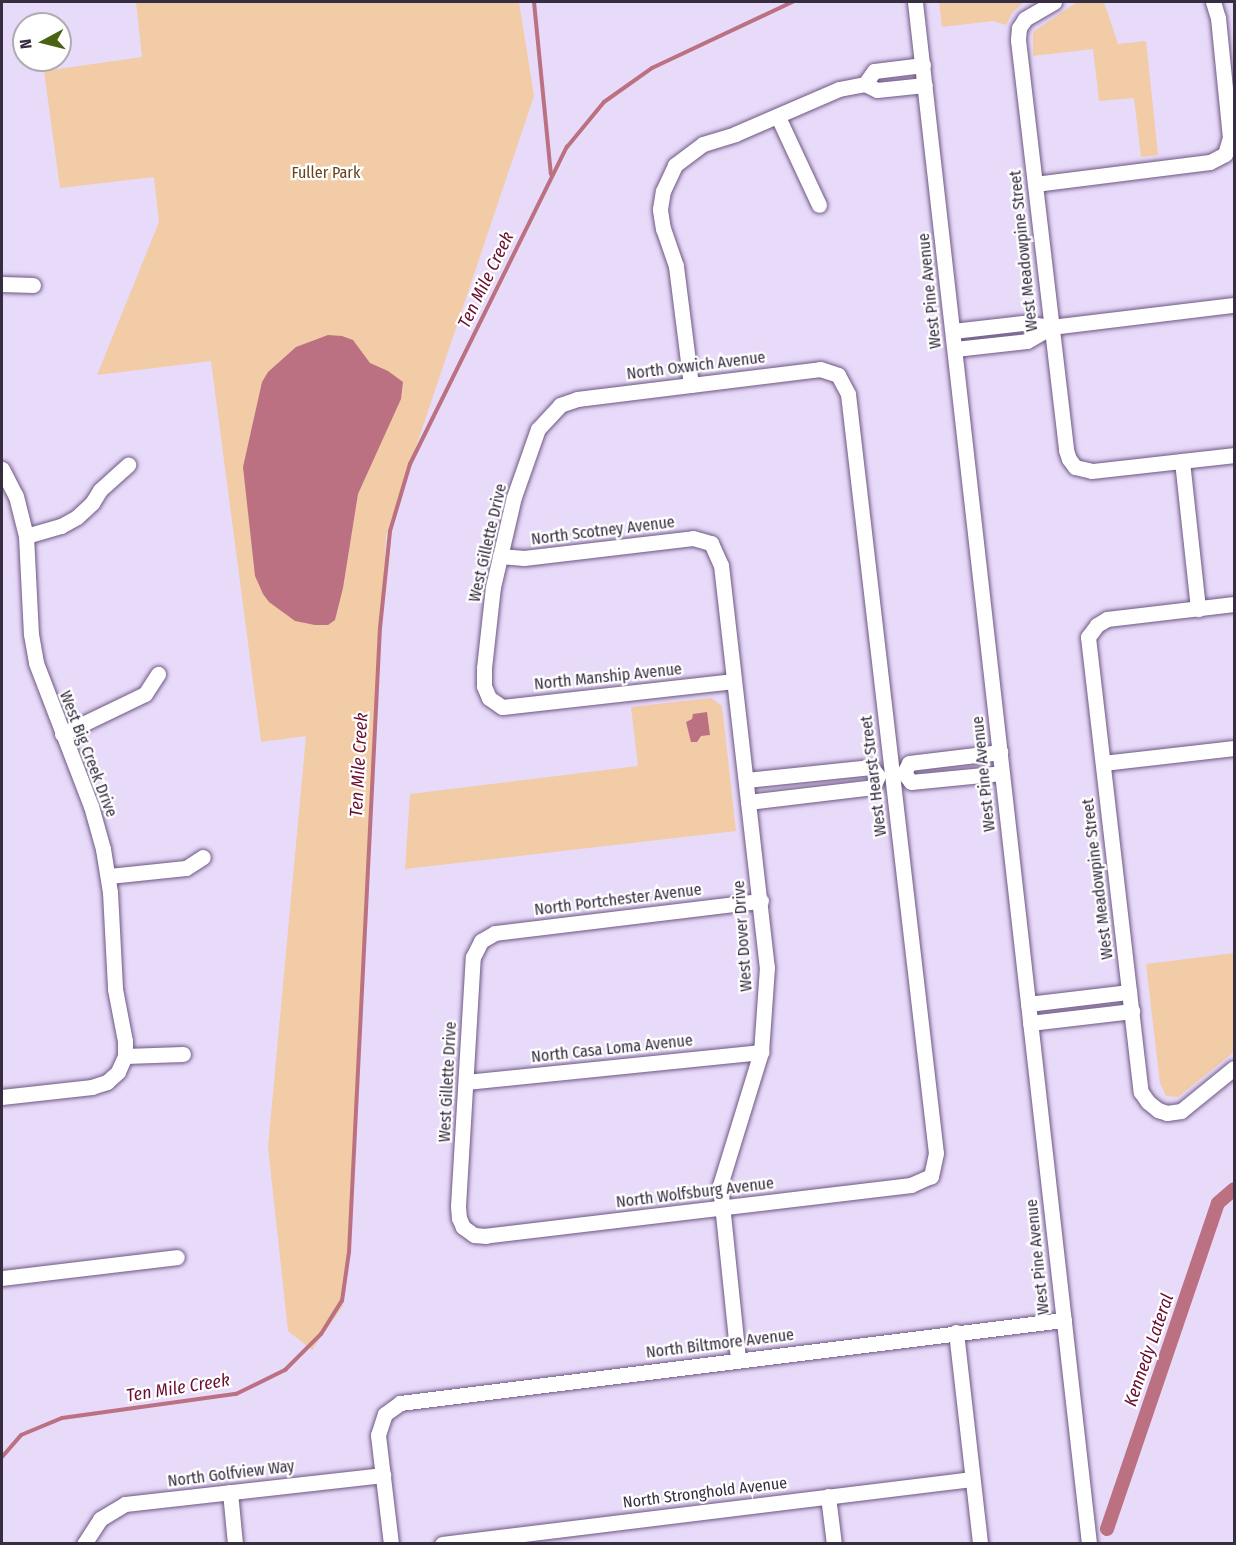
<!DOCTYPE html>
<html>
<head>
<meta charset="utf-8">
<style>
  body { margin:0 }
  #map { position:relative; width:1236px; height:1545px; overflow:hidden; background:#e8daf9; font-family:"Fira Sans Condensed",sans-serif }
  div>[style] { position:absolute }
  .green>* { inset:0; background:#f2cca6 }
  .water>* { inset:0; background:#bb7181 }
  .stream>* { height:4px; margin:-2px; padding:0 2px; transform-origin:2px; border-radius:2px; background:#bb7181 }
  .canal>* { height:14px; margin:-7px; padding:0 7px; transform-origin:7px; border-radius:7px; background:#bb7181 }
  .roads { filter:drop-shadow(0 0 2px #6d5783) drop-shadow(0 0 2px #6d5783) }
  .minor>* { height:15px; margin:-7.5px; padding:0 7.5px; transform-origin:7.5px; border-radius:7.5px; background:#fff }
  span { translate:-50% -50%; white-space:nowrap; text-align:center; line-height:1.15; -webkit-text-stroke:4.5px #fff; paint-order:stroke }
  .park-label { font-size:16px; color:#68431a }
  .street-label { font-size:16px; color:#362d40 }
  .water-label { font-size:18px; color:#6a0e2f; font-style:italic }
  .frame { position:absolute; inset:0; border:3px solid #362d40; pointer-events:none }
  .north { position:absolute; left:12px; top:12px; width:60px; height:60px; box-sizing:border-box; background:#fff; border:2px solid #afabb3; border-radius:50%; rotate:263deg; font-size:16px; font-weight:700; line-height:24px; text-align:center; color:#362d40 }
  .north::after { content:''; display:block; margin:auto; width:21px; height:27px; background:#4a6313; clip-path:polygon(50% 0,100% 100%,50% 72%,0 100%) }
</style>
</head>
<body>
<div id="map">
  <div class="green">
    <div style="clip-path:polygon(136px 2px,519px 2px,534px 96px,386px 536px,352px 1213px,343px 1306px,312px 1350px,288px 1331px,268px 1147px,306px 736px,261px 742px,211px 361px,97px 375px,159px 222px,154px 177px,60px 188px,44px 71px,142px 57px)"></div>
    <div style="clip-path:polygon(939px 2px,1021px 2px,1022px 4px,1012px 13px,1006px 25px,993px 21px,942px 27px)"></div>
    <div style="clip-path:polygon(1077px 2px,1104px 2px,1118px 44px,1146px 41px,1158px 155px,1141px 157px,1134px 98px,1099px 101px,1093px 49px,1033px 56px,1033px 32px)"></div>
    <div style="clip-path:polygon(711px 698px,722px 706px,736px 831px,405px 869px,410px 794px,638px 766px,631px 707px)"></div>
    <div style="clip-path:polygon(1234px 953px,1234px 1052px,1178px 1097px,1166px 1096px,1160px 1083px,1146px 964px)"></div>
  </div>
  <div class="water">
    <div style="clip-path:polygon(328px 335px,342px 336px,353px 340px,370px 363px,388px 371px,403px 382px,401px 399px,358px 494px,343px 588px,335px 620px,328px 625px,315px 625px,295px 621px,269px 602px,263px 594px,255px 576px,243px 467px,262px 382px,268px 372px,296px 347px)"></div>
    <div style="clip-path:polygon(707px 712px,710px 735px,701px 736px,697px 742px,691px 742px,686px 722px,692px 719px,693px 714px)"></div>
  </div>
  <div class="stream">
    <div style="left:534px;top:2px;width:173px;rotate:84.4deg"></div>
    <div style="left:2px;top:1457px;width:29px;rotate:-49deg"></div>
    <div style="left:21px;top:1435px;width:44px;rotate:-22.5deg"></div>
    <div style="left:62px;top:1418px;width:176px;rotate:-7.9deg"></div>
    <div style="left:236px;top:1394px;width:55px;rotate:-26.1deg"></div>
    <div style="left:285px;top:1370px;width:51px;rotate:-45deg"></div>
    <div style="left:321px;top:1334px;width:39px;rotate:-58deg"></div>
    <div style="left:342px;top:1301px;width:49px;rotate:-81.9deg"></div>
    <div style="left:349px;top:1252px;width:625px;rotate:-87.16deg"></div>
    <div style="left:380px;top:628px;width:98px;rotate:-84.1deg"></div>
    <div style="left:390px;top:531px;width:70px;rotate:-73.4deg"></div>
    <div style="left:410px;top:464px;width:354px;rotate:-63.7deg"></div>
    <div style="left:567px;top:147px;width:58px;rotate:-50.6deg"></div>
    <div style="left:604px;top:102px;width:59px;rotate:-35.3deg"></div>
    <div style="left:652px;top:68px;width:155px;rotate:-25.2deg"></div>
  </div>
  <div class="canal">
    <div style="left:1107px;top:1529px;width:344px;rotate:-71.2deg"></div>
    <div style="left:1218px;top:1203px;width:21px;rotate:-41deg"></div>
  </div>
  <div class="roads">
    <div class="minor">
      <div style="left:915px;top:2px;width:1552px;rotate:83.56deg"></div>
      <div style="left:1054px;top:2px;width:34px;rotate:150deg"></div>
      <div style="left:1025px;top:19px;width:11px;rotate:124deg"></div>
      <div style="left:1019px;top:28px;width:12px;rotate:95deg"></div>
      <div style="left:1018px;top:40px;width:413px;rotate:83.3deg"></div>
      <div style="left:1066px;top:450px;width:9px;rotate:72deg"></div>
      <div style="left:1069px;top:459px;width:10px;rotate:53deg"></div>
      <div style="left:1075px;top:467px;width:17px;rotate:13deg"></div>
      <div style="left:1092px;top:471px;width:143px;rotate:-6.4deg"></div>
      <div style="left:923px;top:65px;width:49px;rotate:173deg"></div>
      <div style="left:874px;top:71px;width:16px;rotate:125deg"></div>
      <div style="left:865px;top:84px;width:13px;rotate:27deg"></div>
      <div style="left:877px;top:90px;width:48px;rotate:-5.9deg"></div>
      <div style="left:778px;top:117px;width:97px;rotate:65deg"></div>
      <div style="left:1035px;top:184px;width:176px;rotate:-7.2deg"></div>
      <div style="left:1210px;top:162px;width:17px;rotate:-28deg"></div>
      <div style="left:1225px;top:154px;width:17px;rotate:-73deg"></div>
      <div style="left:1230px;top:138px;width:121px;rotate:-95.7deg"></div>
      <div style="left:1218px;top:18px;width:17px;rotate:-107deg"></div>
      <div style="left:2px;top:284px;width:31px;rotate:2deg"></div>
      <div style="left:953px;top:331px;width:70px;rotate:-6.5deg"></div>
      <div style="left:1023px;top:323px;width:28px;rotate:8deg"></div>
      <div style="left:1051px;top:327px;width:184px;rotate:-6.9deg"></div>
      <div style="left:955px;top:349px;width:72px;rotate:-6.3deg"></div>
      <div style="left:1027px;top:341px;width:28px;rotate:-30deg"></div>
      <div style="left:691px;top:385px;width:120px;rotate:-97.2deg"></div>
      <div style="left:676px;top:266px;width:39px;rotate:-109deg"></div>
      <div style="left:663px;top:229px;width:20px;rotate:-99deg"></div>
      <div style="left:660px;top:209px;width:18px;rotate:-81deg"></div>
      <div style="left:663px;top:191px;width:29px;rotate:-65deg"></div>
      <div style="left:675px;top:165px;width:35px;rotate:-37deg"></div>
      <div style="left:703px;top:144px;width:34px;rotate:-17deg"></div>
      <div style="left:735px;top:134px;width:113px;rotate:-23.4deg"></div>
      <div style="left:839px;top:89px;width:26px;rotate:-11deg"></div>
      <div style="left:1182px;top:461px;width:149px;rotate:83.8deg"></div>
      <div style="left:2px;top:469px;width:30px;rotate:63deg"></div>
      <div style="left:16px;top:496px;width:41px;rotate:76deg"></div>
      <div style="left:26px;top:536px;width:98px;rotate:87.1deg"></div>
      <div style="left:31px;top:634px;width:29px;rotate:80deg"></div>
      <div style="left:36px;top:663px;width:153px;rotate:69deg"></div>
      <div style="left:91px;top:806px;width:45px;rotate:74.4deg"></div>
      <div style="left:103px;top:849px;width:44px;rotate:80.8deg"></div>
      <div style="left:110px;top:892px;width:97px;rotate:87deg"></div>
      <div style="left:115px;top:989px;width:53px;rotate:79.1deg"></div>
      <div style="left:125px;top:1041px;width:15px;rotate:90deg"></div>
      <div style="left:125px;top:1056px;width:17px;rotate:114deg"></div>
      <div style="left:118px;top:1072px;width:15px;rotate:138deg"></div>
      <div style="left:107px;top:1082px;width:16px;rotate:162deg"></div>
      <div style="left:92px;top:1087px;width:91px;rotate:173.7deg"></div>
      <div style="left:26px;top:536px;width:36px;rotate:-16deg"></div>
      <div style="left:61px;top:526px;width:18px;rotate:-29deg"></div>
      <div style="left:77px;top:517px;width:21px;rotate:-43deg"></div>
      <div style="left:92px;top:503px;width:15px;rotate:-58deg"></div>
      <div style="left:100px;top:490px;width:38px;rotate:-42deg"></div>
      <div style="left:500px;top:556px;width:24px;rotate:5deg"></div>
      <div style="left:524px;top:558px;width:170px;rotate:-6.7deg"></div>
      <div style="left:693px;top:538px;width:19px;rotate:16deg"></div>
      <div style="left:711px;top:543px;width:24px;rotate:66deg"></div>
      <div style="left:721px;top:565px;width:405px;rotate:83.5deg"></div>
      <div style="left:767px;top:967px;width:85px;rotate:94deg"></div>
      <div style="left:761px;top:1052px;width:139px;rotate:107.1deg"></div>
      <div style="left:720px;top:1185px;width:176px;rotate:84.1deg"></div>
      <div style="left:1234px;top:604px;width:128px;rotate:173.3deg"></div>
      <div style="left:1107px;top:619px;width:12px;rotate:149deg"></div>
      <div style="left:1097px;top:625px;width:15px;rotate:127deg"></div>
      <div style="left:1088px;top:637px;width:458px;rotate:83.4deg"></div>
      <div style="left:1141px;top:1092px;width:12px;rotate:55deg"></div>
      <div style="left:1148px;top:1102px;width:13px;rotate:39deg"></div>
      <div style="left:1158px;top:1110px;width:9px;rotate:18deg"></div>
      <div style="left:1167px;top:1113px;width:14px;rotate:-8deg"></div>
      <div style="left:1181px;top:1111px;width:68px;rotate:-39.1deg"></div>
      <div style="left:734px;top:681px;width:233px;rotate:173.6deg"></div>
      <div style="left:502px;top:707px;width:16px;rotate:-145deg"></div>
      <div style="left:489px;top:698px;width:13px;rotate:-113deg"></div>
      <div style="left:484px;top:686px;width:18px;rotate:-90deg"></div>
      <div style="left:484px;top:668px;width:81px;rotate:-83.7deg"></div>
      <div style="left:493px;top:587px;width:92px;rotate:-76.9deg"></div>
      <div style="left:514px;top:497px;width:72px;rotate:-70.6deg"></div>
      <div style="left:538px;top:429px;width:33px;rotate:-47deg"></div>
      <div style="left:560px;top:405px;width:18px;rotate:-19deg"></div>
      <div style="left:577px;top:399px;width:245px;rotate:-7deg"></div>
      <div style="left:820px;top:369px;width:19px;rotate:18deg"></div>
      <div style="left:838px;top:375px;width:21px;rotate:62deg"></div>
      <div style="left:848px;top:394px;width:764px;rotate:83.39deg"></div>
      <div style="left:936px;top:1153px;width:24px;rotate:102deg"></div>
      <div style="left:931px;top:1176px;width:22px;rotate:156deg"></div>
      <div style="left:911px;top:1185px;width:428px;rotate:173.2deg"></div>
      <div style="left:486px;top:1236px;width:12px;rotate:-175deg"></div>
      <div style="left:474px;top:1235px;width:14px;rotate:-144deg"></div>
      <div style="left:463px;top:1227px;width:10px;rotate:-114deg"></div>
      <div style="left:459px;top:1218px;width:12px;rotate:-95deg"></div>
      <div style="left:458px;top:1206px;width:249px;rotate:-86.6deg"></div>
      <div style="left:473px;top:957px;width:18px;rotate:-63deg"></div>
      <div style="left:481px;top:941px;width:16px;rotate:-30deg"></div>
      <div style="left:495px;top:933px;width:268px;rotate:-6.9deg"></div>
      <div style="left:62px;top:734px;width:92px;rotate:-25.7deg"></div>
      <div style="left:145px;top:694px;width:24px;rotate:-57deg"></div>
      <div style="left:1103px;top:763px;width:132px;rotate:-6.5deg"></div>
      <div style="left:904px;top:773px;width:11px;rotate:52deg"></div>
      <div style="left:911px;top:782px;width:91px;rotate:-5.6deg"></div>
      <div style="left:904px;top:773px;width:11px;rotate:-63deg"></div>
      <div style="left:909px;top:763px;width:92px;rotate:-6.9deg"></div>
      <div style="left:746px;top:780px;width:126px;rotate:-5.9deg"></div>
      <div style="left:871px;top:767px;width:11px;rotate:52deg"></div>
      <div style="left:748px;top:802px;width:126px;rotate:-6.8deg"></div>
      <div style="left:873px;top:787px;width:12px;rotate:-66deg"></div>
      <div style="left:109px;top:876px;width:77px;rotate:-5.9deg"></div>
      <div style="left:186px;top:868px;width:20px;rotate:-33deg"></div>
      <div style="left:1028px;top:1004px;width:102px;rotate:-6.8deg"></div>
      <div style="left:1030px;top:1023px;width:103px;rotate:-6.7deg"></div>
      <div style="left:125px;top:1056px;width:58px;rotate:-2deg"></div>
      <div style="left:466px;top:1082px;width:297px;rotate:-5.8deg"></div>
      <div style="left:2px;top:1278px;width:176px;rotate:-6.8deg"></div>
      <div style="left:956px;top:1332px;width:213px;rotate:83.5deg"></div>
      <div style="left:230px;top:1492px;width:52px;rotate:84.5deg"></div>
      <div style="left:828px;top:1496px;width:48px;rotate:82.9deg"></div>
      <div style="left:84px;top:1544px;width:30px;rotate:-57deg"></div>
      <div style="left:100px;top:1519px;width:29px;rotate:-31deg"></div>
      <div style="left:125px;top:1504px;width:260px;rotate:-6.4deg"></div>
      <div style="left:391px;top:1544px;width:110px;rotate:-96.8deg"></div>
      <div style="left:378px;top:1435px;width:22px;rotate:-72deg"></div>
      <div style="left:385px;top:1414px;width:19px;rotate:-36deg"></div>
      <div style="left:400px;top:1403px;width:669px;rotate:-7.13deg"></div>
      <div style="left:442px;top:1544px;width:534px;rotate:-6.99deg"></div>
    </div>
  </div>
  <div class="park-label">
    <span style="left:326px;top:173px">Fuller Park</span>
  </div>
  <div class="street-label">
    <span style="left:1024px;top:251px;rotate:-96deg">West Meadowpine Street</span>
    <span style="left:930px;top:291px;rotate:-96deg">West Pine Avenue</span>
    <span style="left:696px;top:366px;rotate:-7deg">North Oxwich Avenue</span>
    <span style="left:603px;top:531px;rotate:-7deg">North Scotney Avenue</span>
    <span style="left:488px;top:543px;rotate:-77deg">West Gillette Drive</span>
    <span style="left:608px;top:677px;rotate:-6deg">North Manship Avenue</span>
    <span style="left:88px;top:754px;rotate:69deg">West Big Creek Drive</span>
    <span style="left:984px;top:774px;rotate:-96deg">West Pine Avenue</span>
    <span style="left:874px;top:776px;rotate:-97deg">West Hearst Street</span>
    <span style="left:1098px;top:879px;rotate:-97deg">West Meadowpine Street</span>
    <span style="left:618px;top:900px;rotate:-7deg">North Portchester Avenue</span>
    <span style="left:743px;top:936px;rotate:-94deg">West Dover Drive</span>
    <span style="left:612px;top:1049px;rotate:-6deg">North Casa Loma Avenue</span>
    <span style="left:448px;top:1082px;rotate:-87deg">West Gillette Drive</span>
    <span style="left:695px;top:1193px;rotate:-7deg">North Wolfsburg Avenue</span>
    <span style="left:1038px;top:1257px;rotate:-96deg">West Pine Avenue</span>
    <span style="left:720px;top:1344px;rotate:-7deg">North Biltmore Avenue</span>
    <span style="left:231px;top:1474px;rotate:-7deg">North Golfview Way</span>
    <span style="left:705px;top:1493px;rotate:-7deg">North Stronghold Avenue</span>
  </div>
  <div class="water-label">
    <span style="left:486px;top:280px;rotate:-64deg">Ten Mile Creek</span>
    <span style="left:359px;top:765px;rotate:-87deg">Ten Mile Creek</span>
    <span style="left:1149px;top:1350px;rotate:-71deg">Kennedy Lateral</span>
    <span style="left:178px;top:1388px;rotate:-9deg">Ten Mile Creek</span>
  </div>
  <div class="frame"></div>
  <div class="north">N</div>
</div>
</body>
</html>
